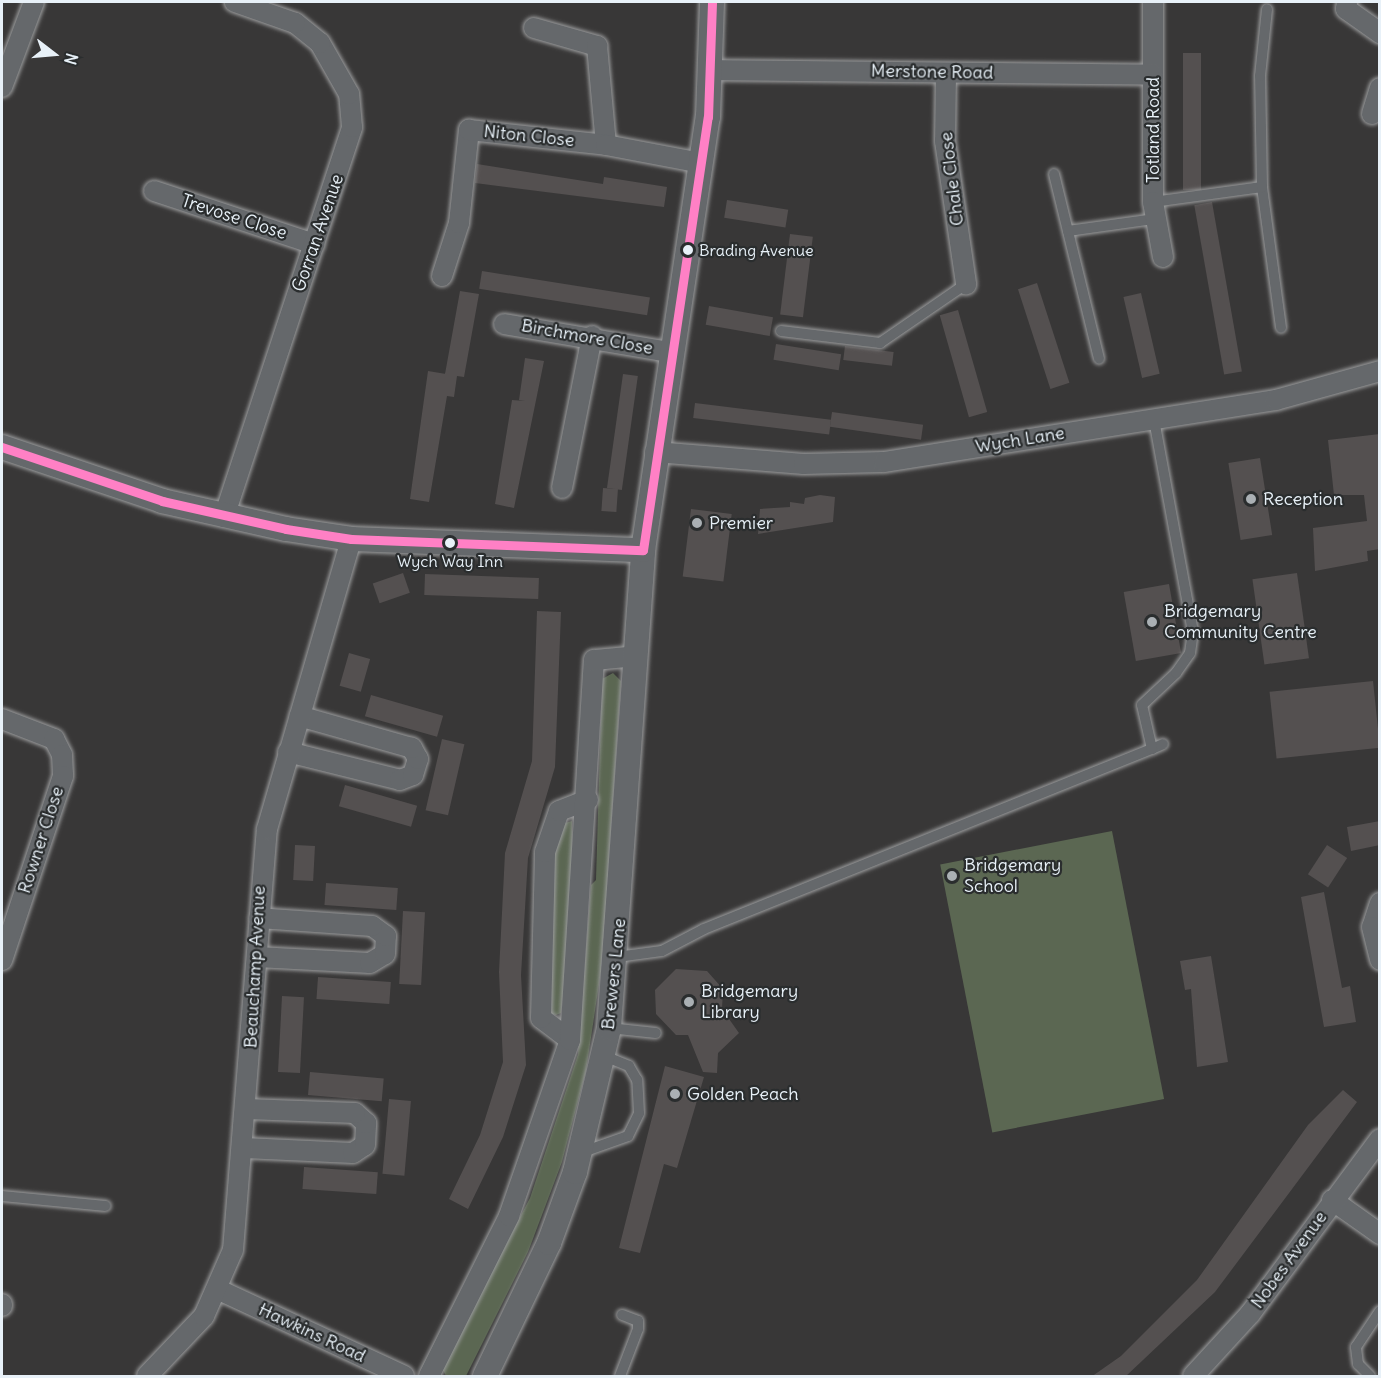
<!DOCTYPE html>
<html>
<head>
<meta charset="utf-8">
<style>
  body { margin:0 }
  #map { position:relative; width:1381px; height:1378px; overflow:hidden; background:#383737; font-family:Delius,sans-serif }
  div>[style] { position:absolute }
  .green>* { inset:0; background:#5b6752; transform-origin:0 0 }
  .building>* { inset:0; background:#545050; transform-origin:0 0 }
  .roads { filter:drop-shadow(0 0 2px #9c9d9e) drop-shadow(0 0 2px #9c9d9e) }
  .service>* { height:10px; margin:-5px; padding:0 5px; transform-origin:5px; border-radius:5px; background:#65686b }
  .minor>* { height:20px; margin:-10px; padding:0 10px; transform-origin:10px; border-radius:10px; background:#65686b }
  .tertiary>* { height:24px; margin:-12px; padding:0 12px; transform-origin:12px; border-radius:12px; background:#65686b }
  .bus-1>* { height:9px; margin:-4.5px; padding:0 4.5px; transform-origin:4.5px; border-radius:4.5px; background:#ff80c5 }
  .dots>* { width:16px; height:16px; translate:-50% -50%; box-sizing:border-box; border:3px solid #2a2d2e; border-radius:50% }
  span { translate:-50% -50%; white-space:nowrap; text-align:center; line-height:1.15; -webkit-text-stroke:4.5px #2a2d2e; paint-order:stroke }
  .bus-label { font-size:16px; color:#e8f1f8 }
  .left { translate:0 -50%; text-align:left }
  .street-label { font-size:18px; color:#e8f1f8 }
  .poi-label { font-size:18px; color:#e8f1f8 }
  .frame { position:absolute; inset:0; border:3px solid #e8f1f8; pointer-events:none }
  .north { position:absolute; left:24px; top:24px; width:60px; height:60px; -webkit-text-stroke:4px #2a2d2e; paint-order:stroke; rotate:106deg; font-size:16px; font-weight:700; line-height:24px; text-align:center; color:#e8f1f8 }
  .north::after { content:''; display:block; margin:auto; width:21px; height:27px; background:#e8f1f8; clip-path:polygon(50% 0,100% 100%,50% 72%,0 100%) }
</style>
</head>
<body>
<div id="map">
  <div class="green">
    <div style="clip-path:polygon(613px 673px,621px 681px,602px 964px,586px 1071px,562px 1162px,528px 1252px,466px 1376px,446px 1376px,441px 1366px,530px 1198px,578px 1054px,591px 885px,596px 880px,602px 679px)"></div>
    <div style="clip-path:polygon(572px 821px,573px 907px,561px 1013px,556px 1015px,545px 1012px,551px 858px,565px 823px)"></div>
    <div style="left:1112px;top:831px;width:273px;height:175px;rotate:79deg"></div>
  </div>
  <div class="building">
    <div style="left:1183px;top:53px;width:18px;height:137px"></div>
    <div style="clip-path:polygon(477px 164px,603px 184px,604px 177px,667px 187px,664px 207px,475px 183px)"></div>
    <div style="left:727px;top:200px;width:62px;height:18px;rotate:9deg"></div>
    <div style="left:1212px;top:202px;width:172px;height:18px;rotate:80deg"></div>
    <div style="left:790px;top:234px;width:23px;height:81px;rotate:7deg"></div>
    <div style="left:482px;top:271px;width:170px;height:18px;rotate:9deg"></div>
    <div style="left:1037px;top:283px;width:105px;height:20px;rotate:72deg"></div>
    <div style="clip-path:polygon(460px 291px,479px 294px,464px 377px,457px 376px,454px 397px,447px 396px,429px 502px,410px 499px,428px 371px,452px 375px,445px 374px)"></div>
    <div style="left:1141px;top:293px;width:83px;height:18px;rotate:77deg"></div>
    <div style="left:709px;top:306px;width:65px;height:19px;rotate:10deg"></div>
    <div style="left:958px;top:310px;width:106px;height:19px;rotate:74deg"></div>
    <div style="left:776px;top:344px;width:66px;height:16px;rotate:9deg"></div>
    <div style="left:845px;top:346px;width:49px;height:14px;rotate:7deg"></div>
    <div style="clip-path:polygon(525px 358px,544px 361px,514px 508px,495px 504px,512px 400px,525px 401px,519px 400px)"></div>
    <div style="left:623px;top:374px;width:15px;height:115px;rotate:8deg"></div>
    <div style="left:695px;top:403px;width:137px;height:15px;rotate:7deg"></div>
    <div style="left:832px;top:412px;width:92px;height:15px;rotate:8deg"></div>
    <div style="clip-path:polygon(1380px 434px,1380px 549px,1367px 551px,1368px 561px,1315px 571px,1313px 528px,1367px 521px,1364px 495px,1334px 495px,1328px 440px)"></div>
    <div style="left:1260px;top:458px;width:78px;height:32px;rotate:81deg"></div>
    <div style="left:603px;top:488px;width:15px;height:23px;rotate:4deg"></div>
    <div style="clip-path:polygon(820px 495px,835px 497px,833px 522px,758px 534px,760px 509px,790px 507px,790px 502px,804px 504px,805px 498px)"></div>
    <div style="left:691px;top:509px;width:41px;height:68px;rotate:7deg"></div>
    <div style="left:403px;top:573px;width:21px;height:32px;rotate:71deg"></div>
    <div style="left:1297px;top:573px;width:86px;height:45px;rotate:82deg"></div>
    <div style="left:425px;top:574px;width:114px;height:21px;rotate:2deg"></div>
    <div style="left:1169px;top:584px;width:70px;height:46px;rotate:80deg"></div>
    <div style="clip-path:polygon(537px 611px,561px 612px,555px 767px,528px 858px,521px 975px,526px 1065px,503px 1137px,468px 1209px,449px 1199px,480px 1135px,503px 1062px,499px 972px,505px 853px,532px 761px)"></div>
    <div style="left:349px;top:653px;width:22px;height:34px;rotate:16deg"></div>
    <div style="left:1373px;top:681px;width:67px;height:104px;rotate:84deg"></div>
    <div style="left:371px;top:695px;width:75px;height:22px;rotate:16deg"></div>
    <div style="left:442px;top:739px;width:23px;height:73px;rotate:13deg"></div>
    <div style="left:345px;top:785px;width:75px;height:22px;rotate:16deg"></div>
    <div style="clip-path:polygon(1380px 821px,1380px 845px,1351px 851px,1347px 827px)"></div>
    <div style="left:295px;top:845px;width:20px;height:35px;rotate:3deg"></div>
    <div style="left:1327px;top:845px;width:24px;height:35px;rotate:33deg"></div>
    <div style="left:326px;top:883px;width:72px;height:22px;rotate:4deg"></div>
    <div style="clip-path:polygon(1324px 892px,1342px 988px,1350px 986px,1356px 1022px,1324px 1027px,1301px 897px)"></div>
    <div style="left:403px;top:911px;width:22px;height:73px;rotate:3deg"></div>
    <div style="clip-path:polygon(1211px 956px,1228px 1062px,1197px 1067px,1191px 989px,1185px 990px,1180px 961px)"></div>
    <div style="clip-path:polygon(676px 969px,707px 971px,723px 989px,722px 1009px,739px 1033px,718px 1053px,717px 1073px,703px 1072px,688px 1035px,676px 1035px,656px 1014px,655px 990px)"></div>
    <div style="left:318px;top:977px;width:73px;height:22px;rotate:4deg"></div>
    <div style="left:282px;top:996px;width:22px;height:76px;rotate:3deg"></div>
    <div style="clip-path:polygon(665px 1066px,704px 1077px,677px 1168px,664px 1164px,640px 1253px,619px 1248px)"></div>
    <div style="left:310px;top:1072px;width:74px;height:23px;rotate:5deg"></div>
    <div style="clip-path:polygon(1343px 1090px,1357px 1102px,1215px 1292px,1125px 1377px,1091px 1377px,1121px 1356px,1197px 1280px,1308px 1125px)"></div>
    <div style="left:389px;top:1099px;width:22px;height:75px;rotate:5deg"></div>
    <div style="left:304px;top:1167px;width:74px;height:22px;rotate:4deg"></div>
  </div>
  <div class="roads">
    <div class="service">
      <div style="left:1054px;top:174px;width:190px;rotate:76.3deg"></div>
      <div style="left:1262px;top:187px;width:142px;rotate:82.3deg"></div>
      <div style="left:1153px;top:202px;width:110px;rotate:-7.8deg"></div>
      <div style="left:1262px;top:187px;width:111px;rotate:-91deg"></div>
      <div style="left:1260px;top:76px;width:67px;rotate:-84deg"></div>
      <div style="left:1068px;top:231px;width:88px;rotate:-7.9deg"></div>
      <div style="left:781px;top:331px;width:100px;rotate:6.9deg"></div>
      <div style="left:880px;top:343px;width:104px;rotate:-34.5deg"></div>
      <div style="left:1152px;top:749px;width:12px;rotate:-24deg"></div>
      <div style="left:617px;top:957px;width:45px;rotate:-7.6deg"></div>
      <div style="left:662px;top:951px;width:47px;rotate:-27.6deg"></div>
      <div style="left:704px;top:929px;width:483px;rotate:-21.9deg"></div>
      <div style="left:1152px;top:749px;width:45px;rotate:-102.8deg"></div>
      <div style="left:1142px;top:705px;width:47px;rotate:-43.3deg"></div>
      <div style="left:1176px;top:673px;width:24px;rotate:-55deg"></div>
      <div style="left:1190px;top:653px;width:21px;rotate:-82deg"></div>
      <div style="left:1193px;top:632px;width:217px;rotate:-100.4deg"></div>
      <div style="left:609px;top:1028px;width:47px;rotate:6.1deg"></div>
      <div style="left:580px;top:1153px;width:51px;rotate:-19.5deg"></div>
      <div style="left:628px;top:1136px;width:25px;rotate:-64deg"></div>
      <div style="left:639px;top:1113px;width:33px;rotate:-93deg"></div>
      <div style="left:637px;top:1080px;width:16px;rotate:-120deg"></div>
      <div style="left:629px;top:1066px;width:27px;rotate:-158deg"></div>
      <div style="left:2px;top:1196px;width:104px;rotate:5.5deg"></div>
      <div style="left:620px;top:1376px;width:50px;rotate:-69deg"></div>
      <div style="left:638px;top:1329px;width:8px;rotate:-90deg"></div>
      <div style="left:638px;top:1321px;width:17px;rotate:-159deg"></div>
      <div style="left:1370px;top:1376px;width:17px;rotate:-135deg"></div>
      <div style="left:1358px;top:1364px;width:17px;rotate:-97deg"></div>
      <div style="left:1356px;top:1347px;width:43px;rotate:-56.3deg"></div>
    </div>
    <div class="minor">
      <div style="left:1153px;top:2px;width:200px;rotate:90deg"></div>
      <div style="left:1153px;top:202px;width:56px;rotate:79.7deg"></div>
      <div style="left:1347px;top:2px;width:7px;rotate:98deg"></div>
      <div style="left:1346px;top:9px;width:42px;rotate:35.2deg"></div>
      <div style="left:534px;top:28px;width:66px;rotate:15.9deg"></div>
      <div style="left:597px;top:46px;width:99px;rotate:84.8deg"></div>
      <div style="left:712px;top:70px;width:441px;rotate:0.6deg"></div>
      <div style="left:946px;top:73px;width:68px;rotate:90.8deg"></div>
      <div style="left:945px;top:141px;width:145px;rotate:81.6deg"></div>
      <div style="left:2px;top:87px;width:91px;rotate:-69.4deg"></div>
      <div style="left:1372px;top:114px;width:27px;rotate:-73deg"></div>
      <div style="left:154px;top:191px;width:169px;rotate:18.3deg"></div>
      <div style="left:442px;top:276px;width:56px;rotate:-72.2deg"></div>
      <div style="left:459px;top:223px;width:94px;rotate:-83.9deg"></div>
      <div style="left:469px;top:130px;width:138px;rotate:6.2deg"></div>
      <div style="left:606px;top:145px;width:97px;rotate:10.7deg"></div>
      <div style="left:504px;top:324px;width:167px;rotate:9.6deg"></div>
      <div style="left:655px;top:452px;width:149px;rotate:4.6deg"></div>
      <div style="left:804px;top:464px;width:80px;rotate:-1.4deg"></div>
      <div style="left:884px;top:462px;width:397px;rotate:-9deg"></div>
      <div style="left:1276px;top:400px;width:108px;rotate:-15.6deg"></div>
      <div style="left:562px;top:488px;width:155px;rotate:-78.8deg"></div>
      <div style="left:224px;top:517px;width:410px;rotate:-71.8deg"></div>
      <div style="left:352px;top:127px;width:33px;rotate:-95deg"></div>
      <div style="left:349px;top:94px;width:59px;rotate:-119.6deg"></div>
      <div style="left:320px;top:43px;width:32px;rotate:-141deg"></div>
      <div style="left:295px;top:23px;width:64px;rotate:-160.7deg"></div>
      <div style="left:2px;top:719px;width:56px;rotate:21deg"></div>
      <div style="left:54px;top:739px;width:18px;rotate:63deg"></div>
      <div style="left:62px;top:755px;width:21px;rotate:87deg"></div>
      <div style="left:63px;top:776px;width:194px;rotate:108.3deg"></div>
      <div style="left:288px;top:752px;width:115px;rotate:14deg"></div>
      <div style="left:400px;top:780px;width:14px;rotate:-21deg"></div>
      <div style="left:413px;top:775px;width:17px;rotate:-73deg"></div>
      <div style="left:418px;top:759px;width:13px;rotate:-119deg"></div>
      <div style="left:412px;top:748px;width:117px;rotate:-164.2deg"></div>
      <div style="left:1380px;top:903px;width:25px;rotate:108deg"></div>
      <div style="left:1372px;top:927px;width:34px;rotate:76deg"></div>
      <div style="left:257px;top:957px;width:113px;rotate:3deg"></div>
      <div style="left:370px;top:963px;width:17px;rotate:-31deg"></div>
      <div style="left:385px;top:954px;width:18px;rotate:-87deg"></div>
      <div style="left:386px;top:936px;width:17px;rotate:-144deg"></div>
      <div style="left:372px;top:926px;width:113px;rotate:-176deg"></div>
      <div style="left:570px;top:1040px;width:36px;rotate:-143deg"></div>
      <div style="left:541px;top:1018px;width:166px;rotate:-88.6deg"></div>
      <div style="left:545px;top:852px;width:43px;rotate:-71.1deg"></div>
      <div style="left:559px;top:811px;width:31px;rotate:-21deg"></div>
      <div style="left:244px;top:1148px;width:109px;rotate:2.6deg"></div>
      <div style="left:353px;top:1153px;width:14px;rotate:-34deg"></div>
      <div style="left:365px;top:1145px;width:22px;rotate:-87deg"></div>
      <div style="left:366px;top:1123px;width:15px;rotate:-138deg"></div>
      <div style="left:355px;top:1113px;width:109px;rotate:-177.9deg"></div>
      <div style="left:1332px;top:1200px;width:59px;rotate:35.3deg"></div>
      <div style="left:219px;top:1290px;width:204px;rotate:24.9deg"></div>
      <div style="left:2px;top:1304px;width:2px;rotate:90deg"></div>
      <div style="left:147px;top:1376px;width:83px;rotate:-46.5deg"></div>
      <div style="left:204px;top:1316px;width:72px;rotate:-66.3deg"></div>
      <div style="left:233px;top:1250px;width:422px;rotate:-85.4deg"></div>
      <div style="left:267px;top:829px;width:302px;rotate:-73.8deg"></div>
      <div style="left:429px;top:1376px;width:179px;rotate:-63.4deg"></div>
      <div style="left:509px;top:1216px;width:186px;rotate:-70.9deg"></div>
      <div style="left:570px;top:1040px;width:381px;rotate:-86.4deg"></div>
      <div style="left:594px;top:660px;width:43px;rotate:-5.3deg"></div>
      <div style="left:1193px;top:1376px;width:84px;rotate:-47.4deg"></div>
      <div style="left:1250px;top:1314px;width:218px;rotate:-53.4deg"></div>
    </div>
    <div class="tertiary">
      <div style="left:2px;top:447px;width:169px;rotate:18.6deg"></div>
      <div style="left:162px;top:501px;width:127px;rotate:12.7deg"></div>
      <div style="left:286px;top:529px;width:66px;rotate:8.7deg"></div>
      <div style="left:351px;top:539px;width:292px;rotate:2.2deg"></div>
      <div style="left:485px;top:1376px;width:148px;rotate:-64.3deg"></div>
      <div style="left:549px;top:1243px;width:76px;rotate:-69.9deg"></div>
      <div style="left:575px;top:1172px;width:148px;rotate:-76.7deg"></div>
      <div style="left:609px;top:1028px;width:479px;rotate:-85.9deg"></div>
      <div style="left:643px;top:550px;width:438px;rotate:-81.5deg"></div>
      <div style="left:708px;top:117px;width:115px;rotate:-88deg"></div>
    </div>
  </div>
  <div class="bus-1">
    <div style="left:2px;top:447px;width:169px;rotate:18.6deg"></div>
    <div style="left:162px;top:501px;width:127px;rotate:12.7deg"></div>
    <div style="left:286px;top:529px;width:66px;rotate:8.7deg"></div>
    <div style="left:351px;top:539px;width:292px;rotate:2.2deg"></div>
    <div style="left:643px;top:550px;width:438px;rotate:-81.5deg"></div>
    <div style="left:708px;top:117px;width:115px;rotate:-88deg"></div>
  </div>
  <div class="dots">
    <div style="left:688px;top:250px;background:#e8f1f8"></div>
    <div style="left:1251px;top:499px;background:#aab0b4"></div>
    <div style="left:697px;top:523px;background:#aab0b4"></div>
    <div style="left:450px;top:543px;background:#e8f1f8"></div>
    <div style="left:1152px;top:622px;background:#aab0b4"></div>
    <div style="left:952px;top:876px;background:#aab0b4"></div>
    <div style="left:689px;top:1002px;background:#aab0b4"></div>
    <div style="left:675px;top:1094px;background:#aab0b4"></div>
  </div>
  <div class="bus-label">
    <span class="left" style="left:699px;top:250px">Brading Avenue</span>
    <span style="left:450px;top:561px">Wych Way Inn</span>
  </div>
  <div class="street-label">
    <span style="left:932px;top:72px;rotate:1deg">Merstone Road</span>
    <span style="left:1153px;top:130px;rotate:-90deg">Totland Road</span>
    <span style="left:529px;top:136px;rotate:6deg">Niton Close</span>
    <span style="left:952px;top:179px;rotate:-97deg">Chale Close</span>
    <span style="left:234px;top:217px;rotate:18deg">Trevose Close</span>
    <span style="left:318px;top:233px;rotate:-71deg">Gorran Avenue</span>
    <span style="left:587px;top:337px;rotate:10deg">Birchmore Close</span>
    <span style="left:1020px;top:440px;rotate:-9deg">Wych Lane</span>
    <span style="left:41px;top:840px;rotate:-72deg">Rowner Close</span>
    <span style="left:255px;top:967px;rotate:-87deg">Beauchamp Avenue</span>
    <span style="left:614px;top:974px;rotate:-84deg">Brewers Lane</span>
    <span style="left:1289px;top:1260px;rotate:-54deg">Nobes Avenue</span>
    <span style="left:312px;top:1333px;rotate:25deg">Hawkins Road</span>
  </div>
  <div class="poi-label">
    <span class="left" style="left:1263px;top:499px">Reception</span>
    <span class="left" style="left:709px;top:523px">Premier</span>
    <span class="left" style="left:1164px;top:622px">Bridgemary<br>Community Centre</span>
    <span class="left" style="left:964px;top:876px">Bridgemary<br>School</span>
    <span class="left" style="left:701px;top:1002px">Bridgemary<br>Library</span>
    <span class="left" style="left:687px;top:1094px">Golden Peach</span>
  </div>
  <div class="frame"></div>
  <div class="north">N</div>
</div>
</body>
</html>
